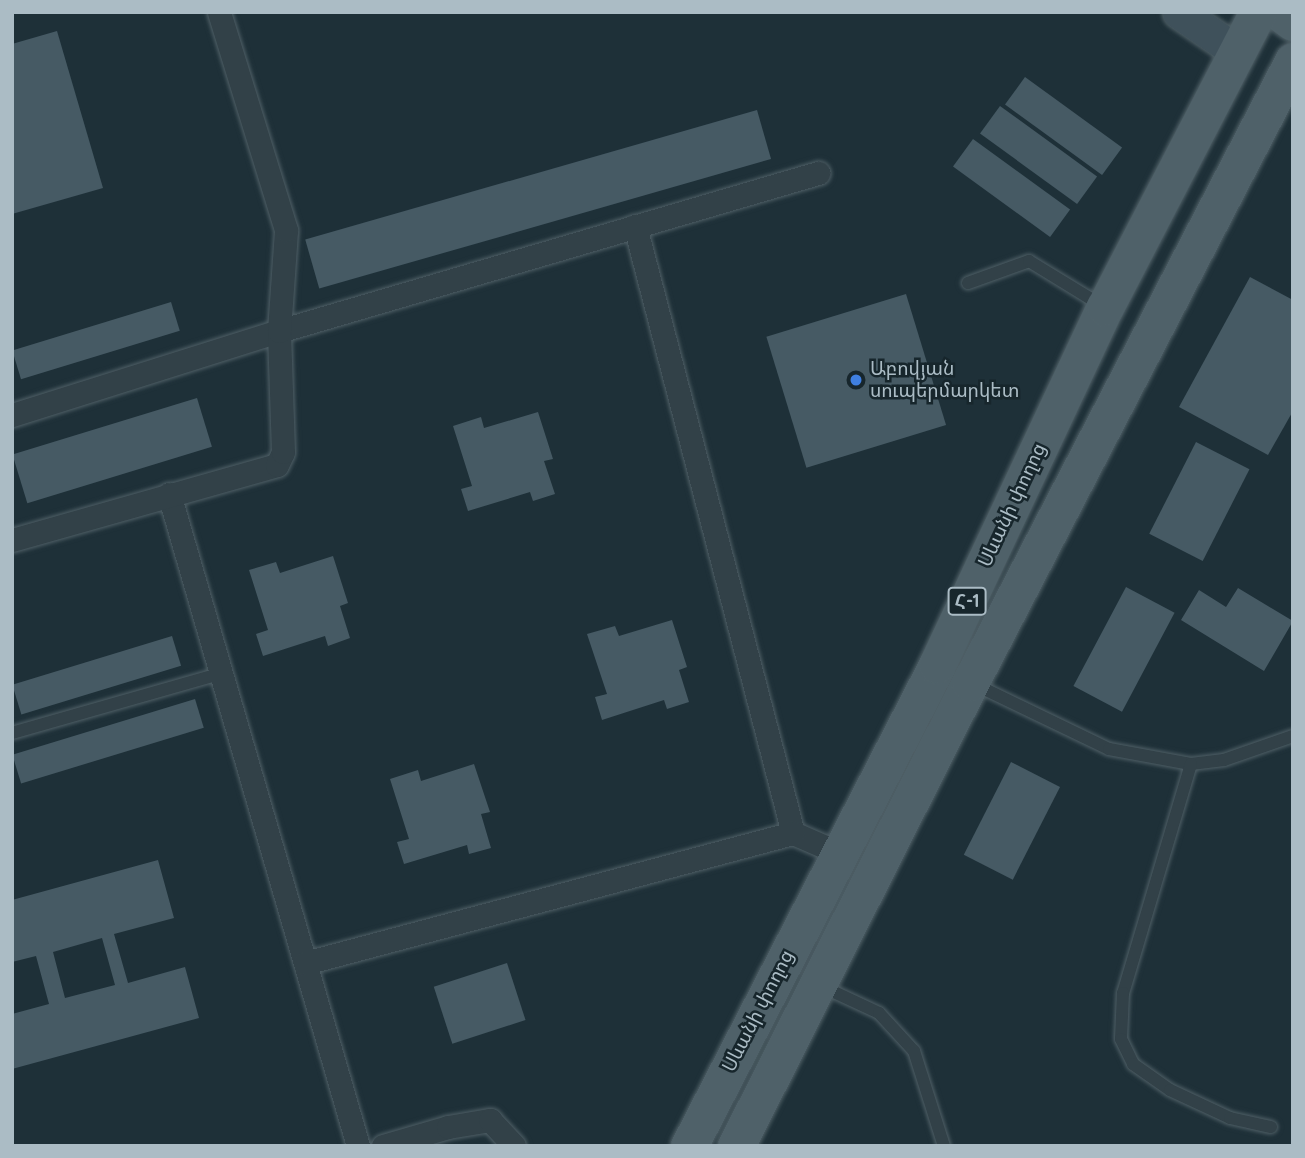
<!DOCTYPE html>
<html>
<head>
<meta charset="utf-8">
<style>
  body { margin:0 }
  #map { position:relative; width:1305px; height:1158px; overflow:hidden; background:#1e3038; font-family:Quicksand,"Noto Sans Armenian",sans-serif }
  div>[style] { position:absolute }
  .building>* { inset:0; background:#465a64; transform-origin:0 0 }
  .roads { filter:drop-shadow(0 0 2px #4f5f66) drop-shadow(0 0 2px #4f5f66) }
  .service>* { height:12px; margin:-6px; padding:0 6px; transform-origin:6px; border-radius:6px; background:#324148 }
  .minor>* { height:23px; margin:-11.5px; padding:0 11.5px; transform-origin:11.5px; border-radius:11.5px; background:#324148 }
  .secondary>* { height:33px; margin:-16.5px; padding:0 16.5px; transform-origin:16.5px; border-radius:16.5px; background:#3f515b }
  .primary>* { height:37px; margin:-18.5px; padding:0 18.5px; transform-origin:18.5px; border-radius:18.5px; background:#4f6169 }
  .dots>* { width:19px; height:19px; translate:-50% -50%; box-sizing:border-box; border:4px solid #17262c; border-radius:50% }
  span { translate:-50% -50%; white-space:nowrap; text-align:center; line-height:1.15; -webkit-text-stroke:5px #17262c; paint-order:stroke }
  .shield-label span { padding:2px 5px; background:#17262c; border:2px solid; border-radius:5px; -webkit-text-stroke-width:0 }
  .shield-label { font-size:18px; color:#abbcc5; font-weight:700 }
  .poi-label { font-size:19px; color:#abbcc5 }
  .left { translate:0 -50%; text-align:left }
  .street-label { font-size:19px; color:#abbcc5 }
  .frame { position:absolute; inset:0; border:14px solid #abbcc5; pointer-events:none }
</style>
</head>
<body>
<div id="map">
  <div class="building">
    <div style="clip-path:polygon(57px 31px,103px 188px,12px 214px,12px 44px)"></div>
    <div style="left:1025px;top:77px;width:120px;height:34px;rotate:36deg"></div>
    <div style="left:1000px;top:106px;width:120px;height:34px;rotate:36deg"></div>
    <div style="left:757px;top:110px;width:51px;height:470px;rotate:74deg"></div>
    <div style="left:973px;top:139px;width:120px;height:34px;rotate:36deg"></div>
    <div style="clip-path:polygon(1250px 277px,1293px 300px,1293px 411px,1268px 455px,1179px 407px)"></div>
    <div style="left:906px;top:294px;width:137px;height:146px;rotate:73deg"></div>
    <div style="left:171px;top:302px;width:30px;height:166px;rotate:73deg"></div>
    <div style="left:197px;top:398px;width:51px;height:193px;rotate:73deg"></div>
    <div style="clip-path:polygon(538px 412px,553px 459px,544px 461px,555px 494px,533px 501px,530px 492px,468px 511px,461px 489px,472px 486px,453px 426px,481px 417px,484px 428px)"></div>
    <div style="left:1196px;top:442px;width:60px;height:103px;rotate:27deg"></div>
    <div style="clip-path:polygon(333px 556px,348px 603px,340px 606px,350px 638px,328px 646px,325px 636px,263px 656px,256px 634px,268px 630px,249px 570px,276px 562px,280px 573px)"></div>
    <div style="left:1126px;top:587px;width:55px;height:112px;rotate:28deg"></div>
    <div style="clip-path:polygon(1238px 588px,1293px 621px,1264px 671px,1181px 620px,1199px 590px,1226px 607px)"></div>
    <div style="clip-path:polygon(672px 620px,687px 667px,679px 670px,689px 702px,667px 709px,664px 700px,602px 720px,595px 697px,607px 694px,587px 634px,615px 626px,619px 636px)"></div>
    <div style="left:172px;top:636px;width:31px;height:167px;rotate:73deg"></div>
    <div style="left:195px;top:699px;width:30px;height:191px;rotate:73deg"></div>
    <div style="left:1011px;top:762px;width:55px;height:104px;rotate:27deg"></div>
    <div style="clip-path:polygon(474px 764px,490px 812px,481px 814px,491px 848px,469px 854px,467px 845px,404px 864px,397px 842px,409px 839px,390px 779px,418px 770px,421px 781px)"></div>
    <div style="clip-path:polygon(evenodd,158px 860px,174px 918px,114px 934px,128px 983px,185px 967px,199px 1018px,12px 1069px,12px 1014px,49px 1004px,36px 956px,12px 962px,12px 900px,158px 860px,102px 938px,115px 985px,65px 998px,53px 952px,102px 938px)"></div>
    <div style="left:507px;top:963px;width:60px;height:77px;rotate:72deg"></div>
  </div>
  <div class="roads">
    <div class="service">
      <div style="left:968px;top:283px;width:65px;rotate:-19.8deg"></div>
      <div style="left:1029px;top:261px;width:84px;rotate:31.4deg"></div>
      <div style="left:974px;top:684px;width:150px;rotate:25.7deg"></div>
      <div style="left:1109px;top:749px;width:83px;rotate:10.4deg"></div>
      <div style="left:1191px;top:764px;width:33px;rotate:-7deg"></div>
      <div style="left:1224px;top:760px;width:73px;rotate:-19.2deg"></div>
      <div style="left:12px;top:733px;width:218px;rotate:-15.9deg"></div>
      <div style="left:1191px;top:764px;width:239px;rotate:106.5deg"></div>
      <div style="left:1123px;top:993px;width:46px;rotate:92.5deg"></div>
      <div style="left:1121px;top:1039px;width:28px;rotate:64deg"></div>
      <div style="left:1133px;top:1064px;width:45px;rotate:35.1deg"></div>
      <div style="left:1170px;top:1090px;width:66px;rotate:25deg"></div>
      <div style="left:1230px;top:1118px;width:42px;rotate:12.4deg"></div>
      <div style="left:819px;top:985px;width:66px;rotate:25deg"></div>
      <div style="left:879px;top:1013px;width:52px;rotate:47.4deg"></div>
      <div style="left:914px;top:1051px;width:100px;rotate:72.5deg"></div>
    </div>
    <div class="minor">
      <div style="left:635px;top:226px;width:627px;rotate:75.41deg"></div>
      <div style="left:793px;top:833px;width:50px;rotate:23.5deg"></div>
      <div style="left:12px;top:415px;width:280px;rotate:-17.5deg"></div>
      <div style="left:279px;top:331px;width:562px;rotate:-16.34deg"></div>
      <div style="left:169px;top:494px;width:679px;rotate:73.83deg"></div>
      <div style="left:12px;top:540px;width:275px;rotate:-15.8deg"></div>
      <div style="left:277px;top:465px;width:14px;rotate:-65deg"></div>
      <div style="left:283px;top:452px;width:121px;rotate:-91.9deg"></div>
      <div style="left:279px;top:331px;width:101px;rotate:-86deg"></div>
      <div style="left:286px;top:230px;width:228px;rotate:-107.1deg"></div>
      <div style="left:305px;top:963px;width:505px;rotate:-14.92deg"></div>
      <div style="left:383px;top:1146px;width:68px;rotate:-16.3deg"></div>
      <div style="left:448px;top:1127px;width:43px;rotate:-9.5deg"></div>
      <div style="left:490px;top:1120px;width:35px;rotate:47deg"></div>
    </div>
    <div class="secondary">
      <div style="left:1179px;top:12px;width:69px;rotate:34.4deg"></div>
    </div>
    <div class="primary">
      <div style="left:1279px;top:12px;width:17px;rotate:36deg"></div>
      <div style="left:689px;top:1146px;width:541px;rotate:-62.72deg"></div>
      <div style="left:937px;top:665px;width:395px;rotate:-64.9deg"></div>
      <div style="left:1105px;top:307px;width:332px;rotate:-62.6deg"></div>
      <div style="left:736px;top:1146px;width:519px;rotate:-63.19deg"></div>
      <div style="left:970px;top:683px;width:701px;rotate:-62.56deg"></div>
    </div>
  </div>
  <div class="dots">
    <div style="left:856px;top:380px;background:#3f7fe0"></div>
  </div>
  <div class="shield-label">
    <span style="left:967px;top:601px">Հ-1</span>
  </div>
  <div class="poi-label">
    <span class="left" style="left:870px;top:380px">Աբովյան<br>սուպերմարկետ</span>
  </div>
  <div class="street-label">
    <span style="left:1012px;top:505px;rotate:-65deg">Սևանի փողոց</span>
    <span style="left:758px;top:1011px;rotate:-63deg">Սևանի փողոց</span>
  </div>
  <div class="frame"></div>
</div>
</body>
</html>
